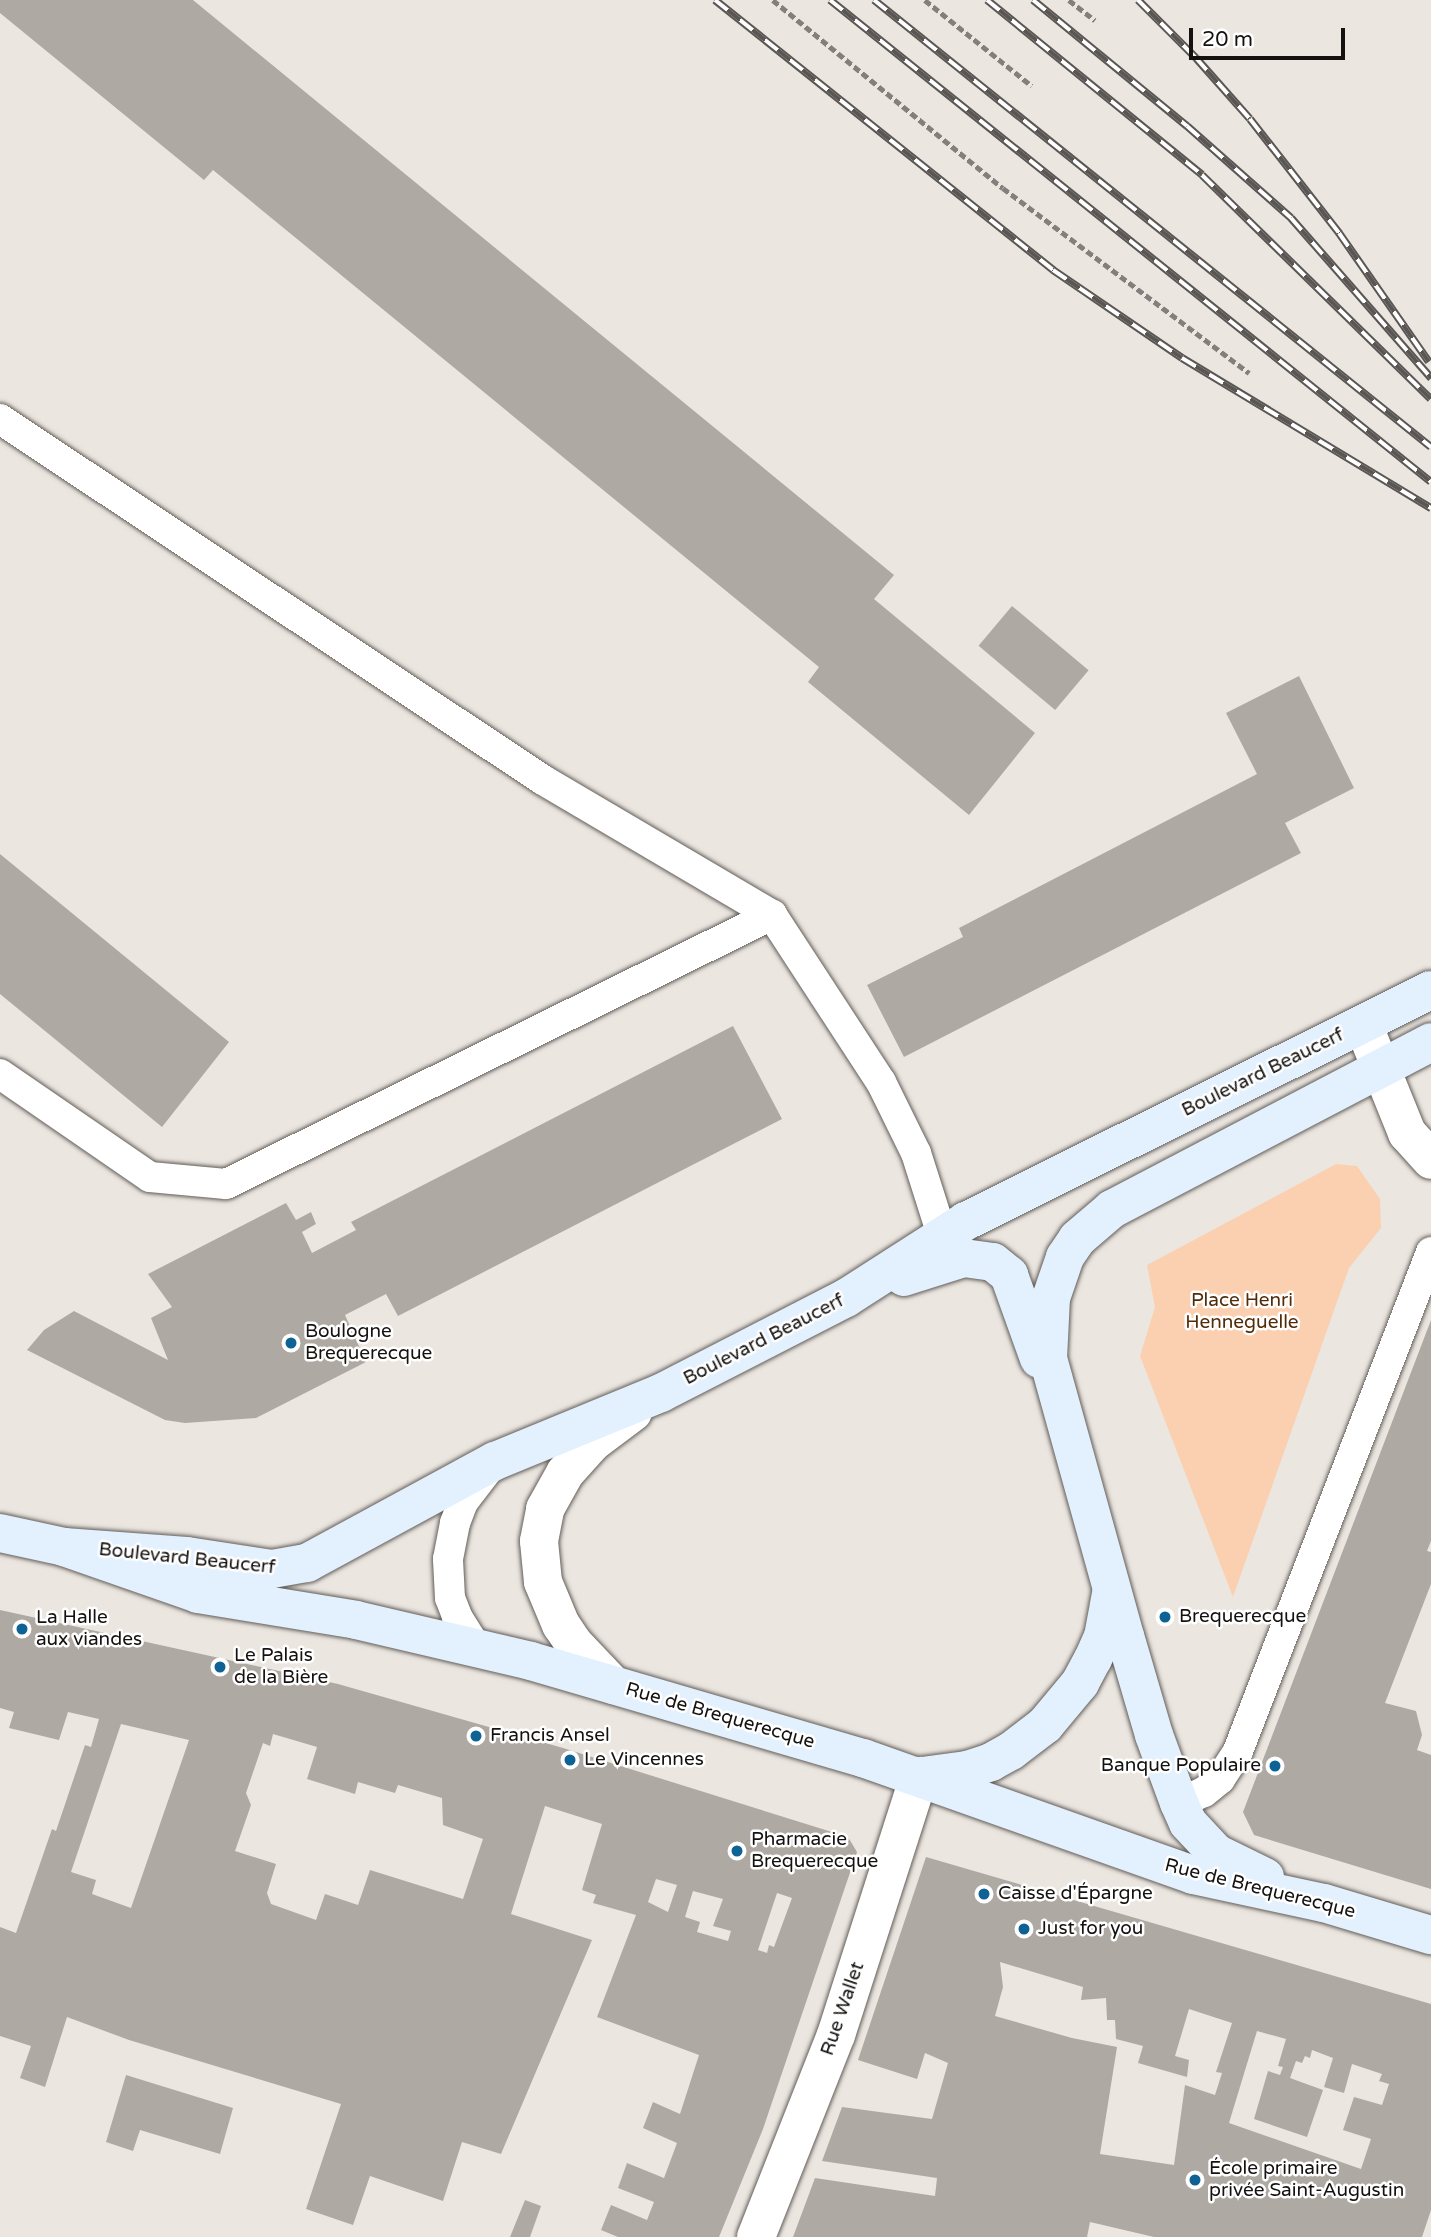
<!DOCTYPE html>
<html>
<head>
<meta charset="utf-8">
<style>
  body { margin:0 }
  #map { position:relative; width:1431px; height:2237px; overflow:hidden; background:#ece6e1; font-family:"Varela Round",sans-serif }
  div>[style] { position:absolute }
  .green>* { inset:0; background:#fad0b1 }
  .building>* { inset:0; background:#afa9a4; transform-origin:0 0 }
  .path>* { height:4.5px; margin-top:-2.25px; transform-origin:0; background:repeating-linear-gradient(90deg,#837f7c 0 7px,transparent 0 10.5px) }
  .roads { filter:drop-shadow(0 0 2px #625d58) drop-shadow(0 0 2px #625d58) }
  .lane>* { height:30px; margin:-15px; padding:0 15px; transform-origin:15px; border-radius:15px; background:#fff }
  .street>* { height:38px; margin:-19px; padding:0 19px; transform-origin:19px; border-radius:19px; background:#fff }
  .secondary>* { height:38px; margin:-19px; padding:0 19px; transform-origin:19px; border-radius:19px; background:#e2f1fd }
  .rail>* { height:8px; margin-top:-4px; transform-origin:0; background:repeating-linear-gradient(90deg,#fff 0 16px,#595653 0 32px); box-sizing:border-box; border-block:2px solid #595653 }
  .dots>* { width:19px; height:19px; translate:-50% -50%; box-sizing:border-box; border:4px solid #fff; border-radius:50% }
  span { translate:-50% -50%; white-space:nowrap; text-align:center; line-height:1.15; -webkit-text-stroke:5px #fff; paint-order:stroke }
  .street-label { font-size:19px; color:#141210 }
  .park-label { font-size:19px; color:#522c08 }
  .poi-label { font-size:19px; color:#141210 }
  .left { translate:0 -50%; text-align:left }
  .right { translate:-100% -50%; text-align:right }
  .scale { position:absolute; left:1189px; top:28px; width:156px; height:32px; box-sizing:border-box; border:4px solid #141210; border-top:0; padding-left:9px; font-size:21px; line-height:24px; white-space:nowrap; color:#141210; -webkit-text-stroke:5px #fff; paint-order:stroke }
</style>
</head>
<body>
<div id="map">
  <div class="green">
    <div style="clip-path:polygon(1336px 1164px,1357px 1166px,1380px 1199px,1381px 1228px,1349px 1268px,1233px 1597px,1140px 1356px,1155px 1307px,1147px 1265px)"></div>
  </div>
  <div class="building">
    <div style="clip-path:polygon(0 0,193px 0,894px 575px,874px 599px,1035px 733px,969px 815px,808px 682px,819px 667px,213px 170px,204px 180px,0 13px)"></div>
    <div style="left:1012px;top:606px;width:100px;height:52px;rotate:40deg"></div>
    <div style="clip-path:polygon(1299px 676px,1354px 788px,1285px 823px,1301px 853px,904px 1057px,867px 985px,963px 937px,959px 928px,1257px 774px,1226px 713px)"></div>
    <div style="clip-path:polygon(0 854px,229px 1042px,162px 1127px,0 994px)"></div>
    <div style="clip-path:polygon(733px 1026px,782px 1119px,398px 1316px,386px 1294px,345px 1315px,366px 1362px,256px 1418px,185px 1423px,165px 1420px,27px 1350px,44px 1330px,74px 1311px,168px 1360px,151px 1318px,172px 1307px,148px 1274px,286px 1203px,296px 1220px,311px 1212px,316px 1224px,302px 1232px,312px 1253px,356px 1230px,351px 1222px)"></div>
    <div style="clip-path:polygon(1431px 1320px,1431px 1541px,1427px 1551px,1431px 1552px,1431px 1584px,1385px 1703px,1416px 1711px,1422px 1735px,1417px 1750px,1431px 1755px,1431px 1889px,1254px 1835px,1243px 1812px)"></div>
    <div style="clip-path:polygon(evenodd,0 1610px,338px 1684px,563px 1748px,848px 1837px,857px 1852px,763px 2129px,719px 2237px,618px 2237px,601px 2230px,611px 2205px,647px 2220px,654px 2202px,618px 2188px,627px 2163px,664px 2178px,677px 2143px,643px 2128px,653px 2102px,680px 2114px,699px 2055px,597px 2017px,636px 1915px,593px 1903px,596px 1895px,582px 1890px,602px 1824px,545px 1806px,511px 1914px,592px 1940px,501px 2154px,462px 2142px,443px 2201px,370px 2176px,353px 2225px,306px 2209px,341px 2104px,129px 2040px,67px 2017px,45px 2087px,20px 2078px,31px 2046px,0 2036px,0 1927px,16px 1933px,52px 1829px,56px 1831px,85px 1745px,91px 1747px,99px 1719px,68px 1712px,59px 1740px,9px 1728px,14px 1712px,0 1708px,0 1610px,121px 1724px,189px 1740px,131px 1908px,92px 1894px,96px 1880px,71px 1872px,121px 1724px,0 1610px,273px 1734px,317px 1747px,307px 1779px,355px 1794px,358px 1782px,395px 1793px,398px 1785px,442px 1798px,443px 1825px,483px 1839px,463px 1899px,370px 1870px,358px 1905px,325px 1894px,316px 1920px,271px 1904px,267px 1893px,276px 1864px,235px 1851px,251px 1805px,246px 1793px,263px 1743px,270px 1746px,273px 1734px,0 1610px,656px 1879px,677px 1885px,668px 1912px,648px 1902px,656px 1879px,0 1610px,693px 1891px,723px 1899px,713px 1926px,731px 1931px,728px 1941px,697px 1932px,700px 1922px,685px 1917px,693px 1891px,0 1610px,777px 1893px,792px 1898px,774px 1947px,769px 1945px,767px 1953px,758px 1950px,777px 1893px)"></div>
    <div style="clip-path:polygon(evenodd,926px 1857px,1431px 2004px,1431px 2210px,1422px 2237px,1154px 2237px,1090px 2222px,1087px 2237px,793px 2237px,815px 2178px,935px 2196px,937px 2178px,822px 2161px,842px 2107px,932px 2119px,948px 2063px,925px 2053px,917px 2079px,858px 2060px,926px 1857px,1000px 1962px,1083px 1987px,1081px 2000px,1106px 1998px,1107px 2020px,1115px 2020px,1116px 2039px,1143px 2046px,1138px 2063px,1187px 2077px,1189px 2060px,1175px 2056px,1189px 2009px,1232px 2023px,1216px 2072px,1222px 2073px,1215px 2095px,1185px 2085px,1174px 2165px,1100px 2154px,1117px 2047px,1072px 2038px,995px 2016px,1003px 1987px,1000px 1962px,926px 1857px,1257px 2031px,1286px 2039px,1278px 2066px,1283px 2067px,1280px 2075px,1268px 2071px,1254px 2119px,1307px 2137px,1323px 2090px,1290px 2078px,1296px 2061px,1302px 2063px,1305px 2056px,1310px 2058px,1312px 2050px,1333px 2058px,1324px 2087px,1344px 2093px,1352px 2064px,1382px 2074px,1379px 2081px,1389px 2084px,1382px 2105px,1354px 2097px,1343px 2130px,1371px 2139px,1361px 2169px,1229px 2123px,1257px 2031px)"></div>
    <div style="clip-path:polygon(126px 2075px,233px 2108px,220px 2154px,140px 2130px,133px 2151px,106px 2142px)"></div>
    <div style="clip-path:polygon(525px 2200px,541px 2206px,530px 2237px,510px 2237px)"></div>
  </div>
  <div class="path">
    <div style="left:773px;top:0;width:297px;rotate:39.3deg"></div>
    <div style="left:1003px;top:188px;width:308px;rotate:36.9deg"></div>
    <div style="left:925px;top:0;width:137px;rotate:38.8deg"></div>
    <div style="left:1069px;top:0;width:33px;rotate:38deg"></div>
  </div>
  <div class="roads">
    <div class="lane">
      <div style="left:0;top:419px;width:652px;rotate:33.62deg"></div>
      <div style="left:543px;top:780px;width:266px;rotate:30.5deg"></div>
      <div style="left:772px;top:915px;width:199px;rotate:56.9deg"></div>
      <div style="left:881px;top:1082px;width:79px;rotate:63.8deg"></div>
      <div style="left:916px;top:1153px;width:106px;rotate:72.4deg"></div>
      <div style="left:0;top:1074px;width:182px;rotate:34.5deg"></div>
      <div style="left:150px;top:1177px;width:76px;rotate:5.3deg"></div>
      <div style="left:226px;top:1184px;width:609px;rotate:-26.23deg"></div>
      <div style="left:476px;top:1647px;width:36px;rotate:-122deg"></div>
      <div style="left:457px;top:1616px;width:19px;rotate:-111deg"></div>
      <div style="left:450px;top:1598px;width:39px;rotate:-93deg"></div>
      <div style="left:448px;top:1559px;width:37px;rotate:-79deg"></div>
      <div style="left:455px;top:1523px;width:22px;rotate:-69deg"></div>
      <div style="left:463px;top:1502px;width:44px;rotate:-52.4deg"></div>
      <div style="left:1179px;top:1803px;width:27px;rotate:-24deg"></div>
      <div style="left:1204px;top:1792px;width:21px;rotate:-39deg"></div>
      <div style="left:1220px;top:1779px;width:33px;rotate:-57deg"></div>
      <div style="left:1238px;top:1751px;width:535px;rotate:-68.85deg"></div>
    </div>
    <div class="street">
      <div style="left:1363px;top:1024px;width:118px;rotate:68deg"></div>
      <div style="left:1407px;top:1133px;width:36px;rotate:48deg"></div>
      <div style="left:613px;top:1685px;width:57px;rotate:-133.6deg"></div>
      <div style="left:574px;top:1644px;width:23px;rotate:-124deg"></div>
      <div style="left:561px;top:1625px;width:47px;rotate:-112.7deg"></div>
      <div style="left:543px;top:1582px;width:41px;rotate:-95.6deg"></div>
      <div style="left:539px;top:1541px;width:33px;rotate:-79deg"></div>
      <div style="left:545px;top:1509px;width:41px;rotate:-60.9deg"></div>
      <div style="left:565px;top:1473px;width:42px;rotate:-47.9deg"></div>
      <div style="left:593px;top:1442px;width:50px;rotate:-36.9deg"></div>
      <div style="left:756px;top:2237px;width:217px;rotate:-68.4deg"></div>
      <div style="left:836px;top:2035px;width:272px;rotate:-72.2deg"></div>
    </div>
    <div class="secondary">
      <div style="left:904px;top:1277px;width:63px;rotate:-17.6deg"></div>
      <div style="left:964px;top:1258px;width:29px;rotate:8deg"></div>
      <div style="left:993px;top:1262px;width:21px;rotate:39deg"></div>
      <div style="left:1009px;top:1275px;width:89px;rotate:70.3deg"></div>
      <div style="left:0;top:1533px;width:66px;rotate:12.3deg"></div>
      <div style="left:64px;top:1547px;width:142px;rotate:19.3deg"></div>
      <div style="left:198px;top:1594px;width:160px;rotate:9.3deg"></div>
      <div style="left:356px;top:1620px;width:180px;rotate:13.2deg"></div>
      <div style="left:531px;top:1661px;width:346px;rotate:16.3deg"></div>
      <div style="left:863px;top:1758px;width:350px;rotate:19.5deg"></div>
      <div style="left:1193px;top:1875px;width:134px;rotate:12.1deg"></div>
      <div style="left:1324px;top:1903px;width:112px;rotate:16.7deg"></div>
      <div style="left:64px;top:1547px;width:123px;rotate:4.2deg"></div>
      <div style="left:187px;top:1556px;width:86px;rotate:8.7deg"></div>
      <div style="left:272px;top:1569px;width:36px;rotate:-10deg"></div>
      <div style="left:307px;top:1563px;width:214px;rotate:-28.5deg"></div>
      <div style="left:495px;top:1461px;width:179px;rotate:-22.3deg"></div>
      <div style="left:661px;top:1393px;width:208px;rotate:-27.2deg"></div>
      <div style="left:846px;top:1298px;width:143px;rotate:-32.7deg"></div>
      <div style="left:966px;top:1221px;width:519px;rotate:-26.42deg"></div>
      <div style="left:922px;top:1776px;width:45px;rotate:-7.6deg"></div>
      <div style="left:967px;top:1770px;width:25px;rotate:-18deg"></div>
      <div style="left:991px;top:1762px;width:23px;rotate:-29deg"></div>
      <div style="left:1011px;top:1751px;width:43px;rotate:-37.4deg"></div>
      <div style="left:1045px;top:1725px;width:55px;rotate:-50.2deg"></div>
      <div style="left:1080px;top:1683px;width:27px;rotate:-62deg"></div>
      <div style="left:1093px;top:1659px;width:24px;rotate:-66deg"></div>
      <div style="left:1103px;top:1637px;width:44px;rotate:-79.5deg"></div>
      <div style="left:1265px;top:1877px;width:55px;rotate:-153.9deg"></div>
      <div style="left:1216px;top:1853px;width:41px;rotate:-133deg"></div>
      <div style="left:1188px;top:1823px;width:22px;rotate:-114deg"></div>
      <div style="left:1179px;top:1803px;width:72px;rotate:-110.2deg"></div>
      <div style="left:1154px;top:1735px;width:103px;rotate:-106.3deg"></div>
      <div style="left:1125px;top:1636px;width:288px;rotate:-105.5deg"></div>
      <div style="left:1048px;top:1359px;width:61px;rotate:-87.2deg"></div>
      <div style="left:1051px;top:1298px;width:43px;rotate:-71.1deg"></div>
      <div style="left:1065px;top:1257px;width:22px;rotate:-56deg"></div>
      <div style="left:1077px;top:1239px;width:46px;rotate:-40.6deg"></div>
      <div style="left:1112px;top:1209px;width:360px;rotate:-27.6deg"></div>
    </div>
  </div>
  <div class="rail">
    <div style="left:715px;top:0;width:433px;rotate:38.6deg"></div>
    <div style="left:1053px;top:270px;width:156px;rotate:34.3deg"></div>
    <div style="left:1182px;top:358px;width:291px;rotate:31.1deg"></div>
    <div style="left:830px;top:0;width:770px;rotate:38.73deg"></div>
    <div style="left:874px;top:0;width:714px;rotate:38.75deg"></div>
    <div style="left:987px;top:0;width:277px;rotate:39.1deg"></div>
    <div style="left:1202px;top:175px;width:320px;rotate:44.4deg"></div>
    <div style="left:1033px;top:0;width:199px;rotate:39.3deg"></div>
    <div style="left:1187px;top:126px;width:139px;rotate:41.5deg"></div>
    <div style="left:1291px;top:218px;width:213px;rotate:48.8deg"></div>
    <div style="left:1138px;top:0;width:82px;rotate:45deg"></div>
    <div style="left:1196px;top:58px;width:81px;rotate:48.5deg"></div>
    <div style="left:1250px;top:119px;width:145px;rotate:52deg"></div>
    <div style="left:1339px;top:233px;width:157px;rotate:55.1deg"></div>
  </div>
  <div class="dots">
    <div style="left:291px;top:1343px;background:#0e6394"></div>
    <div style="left:1165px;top:1617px;background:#0e6394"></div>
    <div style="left:22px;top:1629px;background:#0e6394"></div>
    <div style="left:220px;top:1667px;background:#0e6394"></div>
    <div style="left:476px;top:1736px;background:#0e6394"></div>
    <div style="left:570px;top:1760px;background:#0e6394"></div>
    <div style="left:1275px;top:1766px;background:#0e6394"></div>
    <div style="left:737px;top:1851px;background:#0e6394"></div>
    <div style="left:984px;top:1894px;background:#0e6394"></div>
    <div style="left:1024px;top:1929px;background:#0e6394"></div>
    <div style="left:1195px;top:2180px;background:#0e6394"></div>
  </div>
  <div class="street-label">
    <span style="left:1263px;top:1073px;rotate:-26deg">Boulevard Beaucerf</span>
    <span style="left:764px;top:1340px;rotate:-27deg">Boulevard Beaucerf</span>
    <span style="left:187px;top:1559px;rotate:6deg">Boulevard Beaucerf</span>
    <span style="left:720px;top:1716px;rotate:16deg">Rue de Brequerecque</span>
    <span style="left:1260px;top:1889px;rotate:14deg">Rue de Brequerecque</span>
    <span style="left:843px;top:2009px;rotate:-71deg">Rue Wallet</span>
  </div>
  <div class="park-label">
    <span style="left:1242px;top:1312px">Place Henri<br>Henneguelle</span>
  </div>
  <div class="poi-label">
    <span class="left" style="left:305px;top:1343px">Boulogne<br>Brequerecque</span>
    <span class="left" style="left:1179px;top:1617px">Brequerecque</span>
    <span class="left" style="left:36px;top:1629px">La Halle<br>aux viandes</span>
    <span class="left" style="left:234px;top:1667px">Le Palais<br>de la Bière</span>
    <span class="left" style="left:490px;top:1736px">Francis Ansel</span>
    <span class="left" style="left:584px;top:1760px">Le Vincennes</span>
    <span class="right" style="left:1261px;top:1766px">Banque Populaire</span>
    <span class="left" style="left:751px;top:1851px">Pharmacie<br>Brequerecque</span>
    <span class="left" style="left:998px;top:1894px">Caisse d'Épargne</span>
    <span class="left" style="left:1038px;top:1929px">Just for you</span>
    <span class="left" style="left:1209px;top:2180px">École primaire<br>privée Saint-Augustin</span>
  </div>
  <div class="scale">20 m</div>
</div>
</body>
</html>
